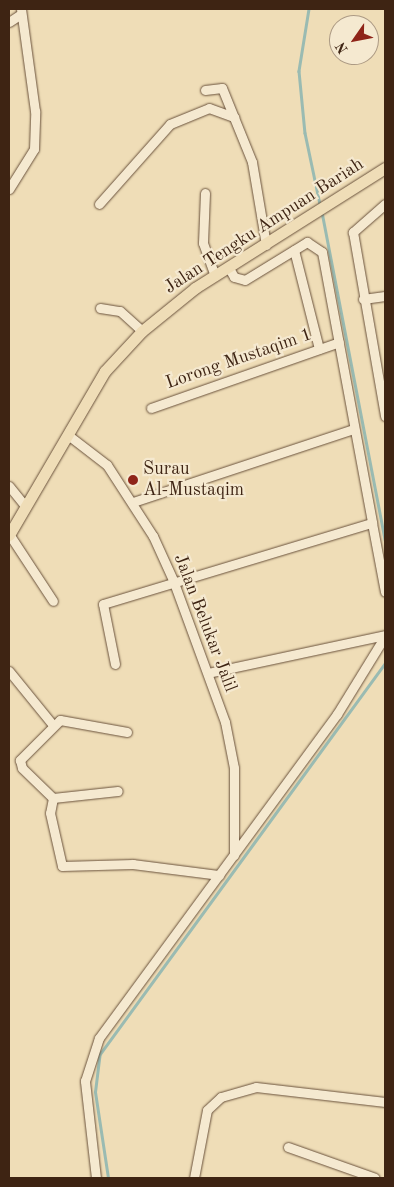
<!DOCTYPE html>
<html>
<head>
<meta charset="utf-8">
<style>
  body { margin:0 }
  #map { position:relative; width:394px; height:1187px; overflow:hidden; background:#efddb7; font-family:"Old Standard TT",serif }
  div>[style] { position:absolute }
  .stream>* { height:2.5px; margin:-1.25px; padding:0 1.25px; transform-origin:1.25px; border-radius:1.25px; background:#9abbb2 }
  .roads { filter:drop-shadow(0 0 1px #6a523c) drop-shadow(0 0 1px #6a523c) }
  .minor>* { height:9px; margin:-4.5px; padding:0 4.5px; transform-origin:4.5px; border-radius:4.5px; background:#f5e9d0 }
  .major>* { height:11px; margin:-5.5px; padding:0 5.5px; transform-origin:5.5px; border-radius:5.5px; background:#efddb7 }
  .dots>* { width:14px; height:14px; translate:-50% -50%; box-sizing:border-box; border:2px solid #f5e9d0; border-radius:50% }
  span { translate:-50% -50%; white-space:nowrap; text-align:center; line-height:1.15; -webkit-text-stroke:4.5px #f5e9d0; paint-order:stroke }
  .street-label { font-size:18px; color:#3e2413 }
  .poi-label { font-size:18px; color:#3e2413 }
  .left { translate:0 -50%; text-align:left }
  .frame { position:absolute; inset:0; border:10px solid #3e2413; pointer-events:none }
  .north { position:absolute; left:329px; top:15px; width:50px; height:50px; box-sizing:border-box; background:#f5e9d0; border:1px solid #ac9a84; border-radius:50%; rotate:237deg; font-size:14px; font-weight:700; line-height:20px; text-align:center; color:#3e2413 }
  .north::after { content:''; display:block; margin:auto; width:18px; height:22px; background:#8f2418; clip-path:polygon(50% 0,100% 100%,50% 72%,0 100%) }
</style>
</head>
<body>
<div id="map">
  <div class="stream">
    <div style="left:309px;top:9px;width:63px;rotate:99.2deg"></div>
    <div style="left:299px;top:71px;width:62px;rotate:84.5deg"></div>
    <div style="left:305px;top:133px;width:73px;rotate:78.1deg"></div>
    <div style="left:322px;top:212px;width:334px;rotate:79.1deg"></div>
    <div style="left:108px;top:1178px;width:87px;rotate:-98.6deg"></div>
    <div style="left:95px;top:1092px;width:38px;rotate:-83deg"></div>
    <div style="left:100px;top:1054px;width:484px;rotate:-53.9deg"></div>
  </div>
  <div class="roads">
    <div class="minor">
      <div style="left:9px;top:22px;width:14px;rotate:-34deg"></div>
      <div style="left:205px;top:90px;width:17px;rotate:-7deg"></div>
      <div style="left:222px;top:88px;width:80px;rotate:67.9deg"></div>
      <div style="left:252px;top:162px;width:84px;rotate:80.4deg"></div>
      <div style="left:9px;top:189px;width:47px;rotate:-58deg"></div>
      <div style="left:34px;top:149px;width:38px;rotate:-88deg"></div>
      <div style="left:35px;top:111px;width:103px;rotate:-97.8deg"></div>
      <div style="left:205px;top:193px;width:50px;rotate:92.3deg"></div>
      <div style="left:203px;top:243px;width:35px;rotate:70deg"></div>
      <div style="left:99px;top:204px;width:107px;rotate:-48.4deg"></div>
      <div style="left:170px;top:124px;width:42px;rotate:-22.3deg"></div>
      <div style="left:209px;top:108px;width:27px;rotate:20deg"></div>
      <div style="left:385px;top:204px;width:43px;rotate:138.8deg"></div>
      <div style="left:353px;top:232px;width:187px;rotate:80.1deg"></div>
      <div style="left:294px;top:250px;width:102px;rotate:75.8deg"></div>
      <div style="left:229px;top:268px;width:10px;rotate:61deg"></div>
      <div style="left:234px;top:277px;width:11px;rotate:15deg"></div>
      <div style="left:245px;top:280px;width:73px;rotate:-31.5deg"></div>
      <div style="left:307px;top:242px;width:18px;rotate:34deg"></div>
      <div style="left:322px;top:252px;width:276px;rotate:79.5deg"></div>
      <div style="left:363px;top:299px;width:22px;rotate:-8deg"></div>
      <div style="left:100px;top:308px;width:20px;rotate:9deg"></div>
      <div style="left:120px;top:311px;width:30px;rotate:42deg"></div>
      <div style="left:151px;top:408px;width:199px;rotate:-19.3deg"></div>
      <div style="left:68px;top:435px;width:49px;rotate:37.6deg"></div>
      <div style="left:107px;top:465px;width:85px;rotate:57.1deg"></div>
      <div style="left:153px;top:536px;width:48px;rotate:65.6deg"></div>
      <div style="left:173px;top:580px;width:151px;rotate:69.9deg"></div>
      <div style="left:225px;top:722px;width:47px;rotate:78.9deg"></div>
      <div style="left:234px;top:768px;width:87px;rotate:90deg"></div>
      <div style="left:9px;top:486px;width:27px;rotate:51deg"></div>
      <div style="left:133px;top:502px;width:233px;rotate:-18.3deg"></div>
      <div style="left:9px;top:534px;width:80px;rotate:56.7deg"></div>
      <div style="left:115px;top:664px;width:61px;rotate:-101.3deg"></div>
      <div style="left:103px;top:604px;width:281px;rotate:-16.8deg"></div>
      <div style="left:372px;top:523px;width:70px;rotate:79.3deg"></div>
      <div style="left:9px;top:671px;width:68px;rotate:50.9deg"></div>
      <div style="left:208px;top:673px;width:181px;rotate:-12.1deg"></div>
      <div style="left:127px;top:732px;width:68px;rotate:-169.8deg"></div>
      <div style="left:60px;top:720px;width:57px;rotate:135deg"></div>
      <div style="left:20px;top:760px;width:8px;rotate:76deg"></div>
      <div style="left:22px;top:768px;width:43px;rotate:44.1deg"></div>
      <div style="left:53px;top:798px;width:15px;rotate:101deg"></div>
      <div style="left:50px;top:813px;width:54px;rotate:77.2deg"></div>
      <div style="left:62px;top:866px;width:71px;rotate:-1.6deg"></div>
      <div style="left:133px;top:864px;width:87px;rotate:7.3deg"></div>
      <div style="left:53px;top:798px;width:65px;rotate:-6.1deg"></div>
      <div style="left:288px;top:1147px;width:92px;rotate:19.6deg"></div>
      <div style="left:96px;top:1178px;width:98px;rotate:-96.5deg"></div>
      <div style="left:85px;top:1081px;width:45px;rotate:-72deg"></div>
      <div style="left:99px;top:1038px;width:402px;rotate:-53.7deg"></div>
      <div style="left:337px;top:714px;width:92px;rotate:-58.4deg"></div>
      <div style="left:194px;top:1178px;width:69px;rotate:-79.2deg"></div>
      <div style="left:207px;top:1110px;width:19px;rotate:-43deg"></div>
      <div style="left:221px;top:1097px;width:36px;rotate:-16deg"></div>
      <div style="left:256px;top:1087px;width:130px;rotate:6.6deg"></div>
    </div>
    <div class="major">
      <div style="left:9px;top:535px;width:190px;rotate:-59.7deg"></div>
      <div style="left:105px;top:371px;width:54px;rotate:-47.2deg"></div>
      <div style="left:142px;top:331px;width:68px;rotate:-39.1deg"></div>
      <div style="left:195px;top:288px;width:225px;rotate:-32.3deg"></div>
    </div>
  </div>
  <div class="dots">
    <div style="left:133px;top:480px;background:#8f2418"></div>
  </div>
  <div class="street-label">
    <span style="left:264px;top:226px;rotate:-33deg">Jalan Tengku Ampuan Bariah</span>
    <span style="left:239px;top:359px;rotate:-19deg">Lorong Mustaqim 1</span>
    <span style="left:205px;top:623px;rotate:69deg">Jalan Belukar Jalil</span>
  </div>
  <div class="poi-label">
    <span class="left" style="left:143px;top:480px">Surau<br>Al-Mustaqim</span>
  </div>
  <div class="frame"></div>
  <div class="north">N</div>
</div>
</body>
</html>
